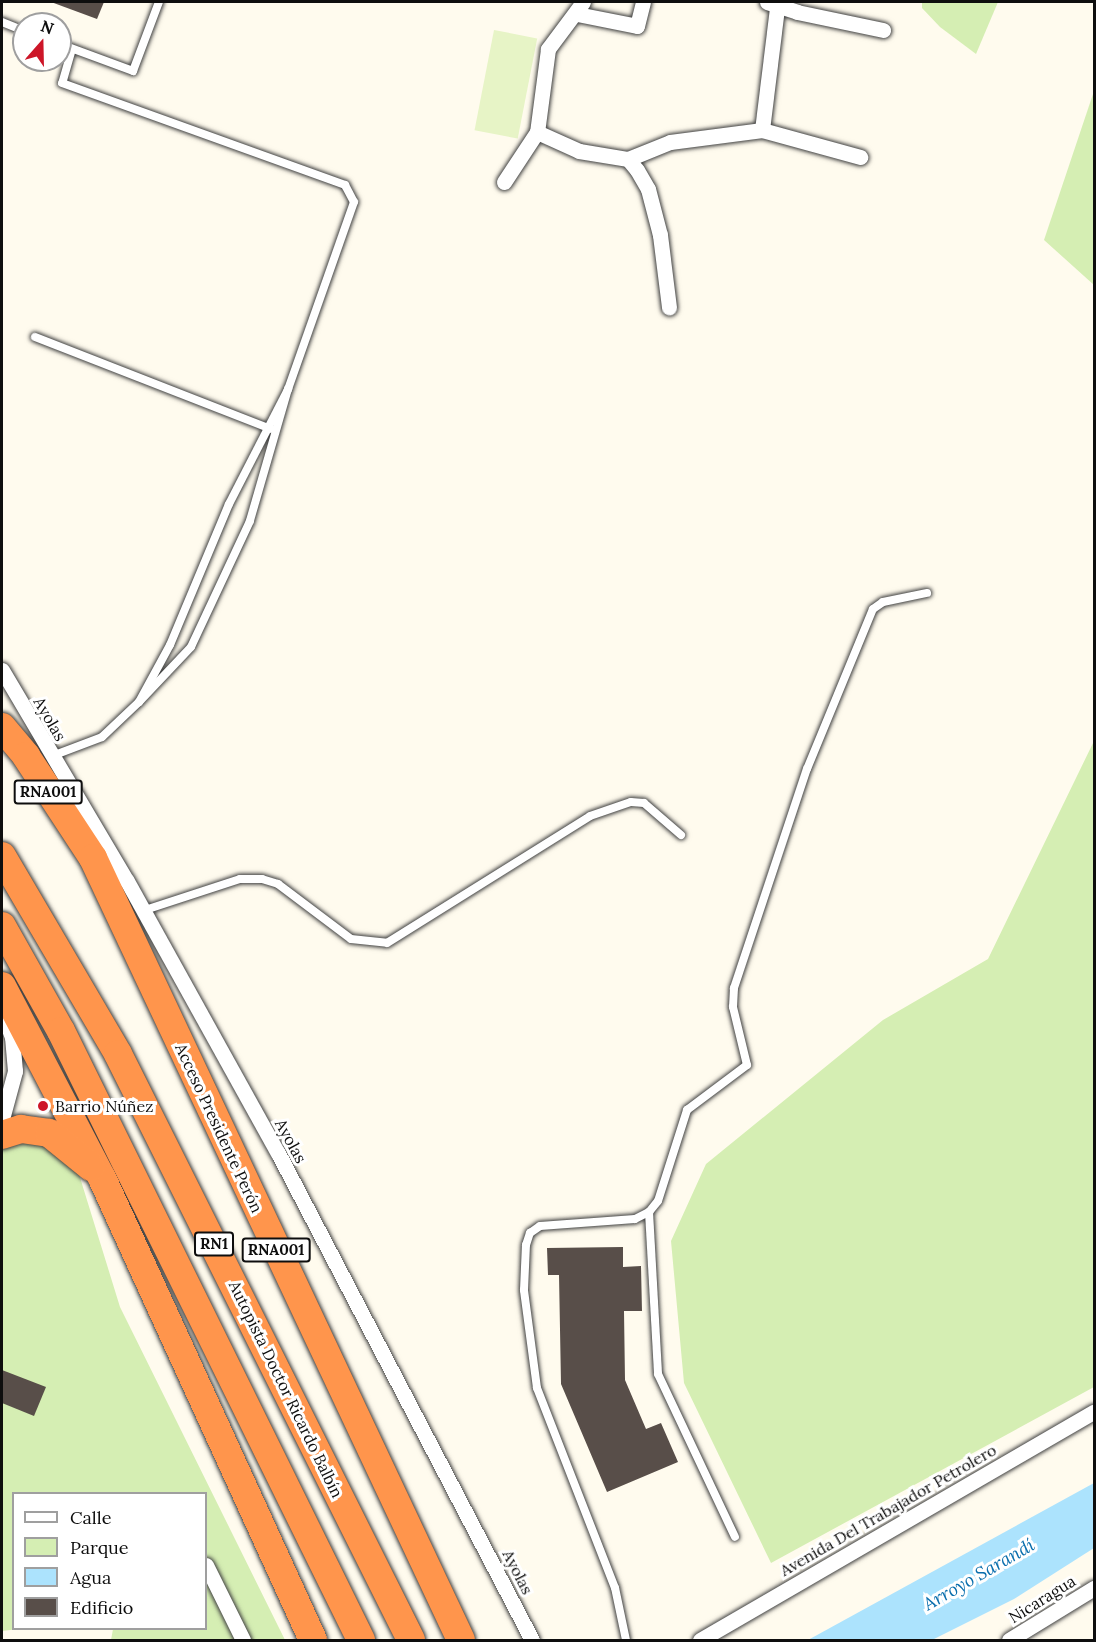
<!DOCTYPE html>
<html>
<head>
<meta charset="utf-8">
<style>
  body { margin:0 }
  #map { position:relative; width:1096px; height:1642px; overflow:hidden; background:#fffbee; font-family:Lora,serif }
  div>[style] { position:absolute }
  .green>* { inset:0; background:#d5eeb3 }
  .pitch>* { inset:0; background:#e7f4c6; transform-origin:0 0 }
  .water>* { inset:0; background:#ace3fd }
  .building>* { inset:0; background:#584e49 }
  .roads { filter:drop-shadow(0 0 2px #414141) drop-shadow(0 0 2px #414141) }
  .service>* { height:8px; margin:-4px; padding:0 4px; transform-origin:4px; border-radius:4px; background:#fff }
  .minor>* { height:15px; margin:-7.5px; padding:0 7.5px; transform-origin:7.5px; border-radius:7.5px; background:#fff }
  .motorway>* { height:28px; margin:-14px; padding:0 14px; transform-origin:14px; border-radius:14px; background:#ff954c }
  .dots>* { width:16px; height:16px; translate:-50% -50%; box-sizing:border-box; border:3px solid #fff; border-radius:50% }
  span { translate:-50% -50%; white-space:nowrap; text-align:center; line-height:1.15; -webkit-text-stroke:6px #fff; paint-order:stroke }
  .shield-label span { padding:2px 4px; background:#fff; border:2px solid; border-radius:4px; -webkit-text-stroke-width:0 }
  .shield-label { font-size:15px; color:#0e0e0e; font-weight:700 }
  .street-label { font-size:16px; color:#0e0e0e }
  .poi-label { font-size:16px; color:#0e0e0e }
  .left { translate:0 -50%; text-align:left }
  .water-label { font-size:18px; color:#096ead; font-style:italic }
  .frame { position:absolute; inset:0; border:3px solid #0e0e0e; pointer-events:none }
  .legend { position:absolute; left:12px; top:1492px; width:195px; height:138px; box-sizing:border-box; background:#fff; border:2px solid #9f9f9f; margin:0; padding:8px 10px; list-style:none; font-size:18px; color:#0e0e0e }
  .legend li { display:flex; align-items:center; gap:12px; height:30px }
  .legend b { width:30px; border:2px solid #9f9f9f }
  .north { position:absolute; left:12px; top:12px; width:60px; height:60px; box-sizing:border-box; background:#fff; border:2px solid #9f9f9f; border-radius:50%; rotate:20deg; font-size:16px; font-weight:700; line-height:24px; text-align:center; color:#0e0e0e }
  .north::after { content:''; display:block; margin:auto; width:21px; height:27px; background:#cd1628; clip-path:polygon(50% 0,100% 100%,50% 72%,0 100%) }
</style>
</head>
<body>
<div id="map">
  <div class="green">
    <div style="clip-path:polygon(922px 2px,998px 2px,976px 54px,940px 27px,922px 8px)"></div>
    <div style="clip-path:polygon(1094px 91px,1094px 285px,1044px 240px)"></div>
    <div style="clip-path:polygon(1094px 741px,1094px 1387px,771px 1563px,684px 1383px,671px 1241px,706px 1164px,883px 1020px,988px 959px)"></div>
    <div style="clip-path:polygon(39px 1140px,78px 1171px,120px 1307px,285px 1640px,111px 1640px,113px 1629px,206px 1628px,206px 1494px,14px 1494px,14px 1628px,19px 1629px,2px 1631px,2px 1148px)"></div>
  </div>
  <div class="pitch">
    <div style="left:494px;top:30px;width:44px;height:102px;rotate:11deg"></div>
  </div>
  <div class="water">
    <div style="clip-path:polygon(1094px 1483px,1094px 1548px,1014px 1599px,932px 1640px,808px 1640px)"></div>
  </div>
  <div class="building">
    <div style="clip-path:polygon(51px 2px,104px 2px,97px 19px)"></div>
    <div style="clip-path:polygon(623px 1247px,623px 1267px,641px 1266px,642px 1311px,624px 1311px,625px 1380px,646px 1429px,661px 1423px,678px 1462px,607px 1492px,561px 1384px,559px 1275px,548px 1275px,547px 1248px)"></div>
    <div style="clip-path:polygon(2px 1370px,46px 1387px,34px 1416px,2px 1403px)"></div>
  </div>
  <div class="roads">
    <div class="service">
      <div style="left:2px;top:22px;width:24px;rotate:22deg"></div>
      <div style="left:60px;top:44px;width:78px;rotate:20.3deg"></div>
      <div style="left:133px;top:71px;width:74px;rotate:-69.4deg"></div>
      <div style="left:72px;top:49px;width:35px;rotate:106deg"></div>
      <div style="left:62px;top:83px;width:301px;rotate:19.8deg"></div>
      <div style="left:345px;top:185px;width:19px;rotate:62deg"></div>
      <div style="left:354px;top:202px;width:198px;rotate:109.4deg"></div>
      <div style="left:288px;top:389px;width:137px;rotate:106.1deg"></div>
      <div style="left:250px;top:521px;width:139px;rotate:115.1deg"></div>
      <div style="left:191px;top:647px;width:76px;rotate:133.4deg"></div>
      <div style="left:139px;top:702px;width:65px;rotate:-61.5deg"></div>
      <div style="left:170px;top:645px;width:153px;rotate:-67.3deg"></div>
      <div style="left:229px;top:504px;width:129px;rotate:-62.8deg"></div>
      <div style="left:35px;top:337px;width:253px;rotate:21.3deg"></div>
      <div style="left:52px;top:756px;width:53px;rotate:-20.8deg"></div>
      <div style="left:102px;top:737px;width:51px;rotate:-43.4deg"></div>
      <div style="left:142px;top:911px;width:103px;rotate:-18.1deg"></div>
      <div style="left:240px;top:879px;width:22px"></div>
      <div style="left:262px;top:879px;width:17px;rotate:17deg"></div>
      <div style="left:278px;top:884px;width:91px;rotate:37deg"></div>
      <div style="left:351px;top:939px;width:36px;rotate:6deg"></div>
      <div style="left:387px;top:943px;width:239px;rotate:-32deg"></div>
      <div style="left:590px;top:816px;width:43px;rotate:-18.9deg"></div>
      <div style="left:631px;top:802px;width:13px;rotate:4deg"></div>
      <div style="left:644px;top:803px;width:49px;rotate:40.9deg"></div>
      <div style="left:649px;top:1212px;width:162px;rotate:86.8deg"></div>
      <div style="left:658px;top:1374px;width:180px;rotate:64.7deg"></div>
      <div style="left:626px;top:1640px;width:53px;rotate:-101.9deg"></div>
      <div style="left:615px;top:1588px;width:215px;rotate:-111.3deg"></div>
      <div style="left:537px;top:1388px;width:99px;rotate:-97.6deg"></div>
      <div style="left:524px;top:1290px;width:45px;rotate:-87.5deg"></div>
      <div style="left:526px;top:1245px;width:13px;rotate:-72deg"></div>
      <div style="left:530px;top:1233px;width:12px;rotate:-35deg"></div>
      <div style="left:540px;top:1226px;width:95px;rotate:-4.2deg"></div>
      <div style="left:635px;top:1219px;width:16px;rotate:-27deg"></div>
      <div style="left:649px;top:1212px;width:14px;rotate:-51deg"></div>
      <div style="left:658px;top:1201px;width:96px;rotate:-72.3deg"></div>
      <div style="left:687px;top:1110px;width:75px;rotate:-36.9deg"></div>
      <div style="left:747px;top:1065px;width:60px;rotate:-103.6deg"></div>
      <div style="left:733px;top:1007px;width:19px;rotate:-87deg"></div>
      <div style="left:734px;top:988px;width:231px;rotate:-71.6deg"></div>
      <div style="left:807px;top:769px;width:173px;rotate:-67.6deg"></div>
      <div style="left:873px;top:609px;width:12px;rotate:-35deg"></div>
      <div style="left:883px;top:602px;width:45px;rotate:-11.6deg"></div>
    </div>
    <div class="minor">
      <div style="left:583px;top:2px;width:59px;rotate:126.7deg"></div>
      <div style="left:548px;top:49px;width:84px;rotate:97.5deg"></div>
      <div style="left:537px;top:132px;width:46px;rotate:24.3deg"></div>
      <div style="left:579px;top:151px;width:50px;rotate:9.3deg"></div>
      <div style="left:628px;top:159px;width:14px;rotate:51deg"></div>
      <div style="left:637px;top:170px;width:22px;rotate:60deg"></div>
      <div style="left:648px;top:189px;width:48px;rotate:75.4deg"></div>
      <div style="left:660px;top:235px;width:73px;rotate:82.9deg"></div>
      <div style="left:767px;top:2px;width:32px;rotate:18deg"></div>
      <div style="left:797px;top:12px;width:88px;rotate:11.8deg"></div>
      <div style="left:577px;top:14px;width:61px;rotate:11.3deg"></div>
      <div style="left:637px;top:26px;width:25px;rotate:-76deg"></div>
      <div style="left:762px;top:130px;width:102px;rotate:15.4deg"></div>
      <div style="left:628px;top:159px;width:45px;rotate:-22deg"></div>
      <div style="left:670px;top:142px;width:93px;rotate:-7.4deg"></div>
      <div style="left:762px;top:130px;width:124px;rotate:-83deg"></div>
      <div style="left:504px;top:182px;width:60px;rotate:-56.6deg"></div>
      <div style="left:2px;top:670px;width:245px;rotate:59.4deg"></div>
      <div style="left:127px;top:881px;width:311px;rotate:61deg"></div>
      <div style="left:278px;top:1153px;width:549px;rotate:62.46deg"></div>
      <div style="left:2px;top:1119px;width:50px;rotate:-74.8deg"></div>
      <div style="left:15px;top:1071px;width:34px;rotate:-95deg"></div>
      <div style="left:12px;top:1037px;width:19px;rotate:-111deg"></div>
      <div style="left:206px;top:1565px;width:84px;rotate:63.7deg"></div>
      <div style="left:700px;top:1640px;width:455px;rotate:-30.1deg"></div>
      <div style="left:1009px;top:1640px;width:100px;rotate:-31.5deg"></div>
    </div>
    <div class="motorway">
      <div style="left:2px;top:727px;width:38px;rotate:50deg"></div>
      <div style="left:26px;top:756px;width:122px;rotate:56.7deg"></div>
      <div style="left:93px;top:858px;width:864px;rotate:64.8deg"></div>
      <div style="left:2px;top:856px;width:229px;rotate:59.6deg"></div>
      <div style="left:118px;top:1054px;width:655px;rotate:63.43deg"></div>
      <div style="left:2px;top:926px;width:120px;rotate:60.7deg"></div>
      <div style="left:61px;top:1031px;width:679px;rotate:63.77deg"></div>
      <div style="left:2px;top:986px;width:216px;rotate:62.5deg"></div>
      <div style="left:102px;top:1178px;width:508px;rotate:65.45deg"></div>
      <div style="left:2px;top:1135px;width:20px;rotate:-18deg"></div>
      <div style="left:21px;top:1129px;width:28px;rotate:8deg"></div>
      <div style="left:49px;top:1133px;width:54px;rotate:39deg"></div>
    </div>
  </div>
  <div class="dots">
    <div style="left:43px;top:1106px;background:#cd1628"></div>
  </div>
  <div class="shield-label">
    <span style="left:48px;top:792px">RNA001</span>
    <span style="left:214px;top:1244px">RN1</span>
    <span style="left:276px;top:1250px">RNA001</span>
  </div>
  <div class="street-label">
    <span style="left:50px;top:719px;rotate:60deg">Ayolas</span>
    <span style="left:219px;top:1128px;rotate:65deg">Acceso Presidente Perón</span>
    <span style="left:291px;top:1141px;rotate:61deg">Ayolas</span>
    <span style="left:286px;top:1389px;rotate:64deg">Autopista Doctor Ricardo Balbín</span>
    <span style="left:888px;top:1510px;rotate:-30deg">Avenida Del Trabajador Petrolero</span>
    <span style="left:518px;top:1572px;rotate:63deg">Ayolas</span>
    <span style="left:1042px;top:1599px;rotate:-32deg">Nicaragua</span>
  </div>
  <div class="poi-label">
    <span class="left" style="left:55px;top:1106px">Barrio Núñez</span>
  </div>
  <div class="water-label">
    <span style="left:979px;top:1575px;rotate:-30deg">Arroyo Sarandí</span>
  </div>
  <div class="frame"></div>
  <ul class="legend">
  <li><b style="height:8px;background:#fff"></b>Calle</li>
  <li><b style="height:16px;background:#d5eeb3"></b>Parque</li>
  <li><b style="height:16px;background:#ace3fd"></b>Agua</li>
  <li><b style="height:16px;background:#584e49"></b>Edificio</li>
  </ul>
  <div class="north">N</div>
</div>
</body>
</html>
